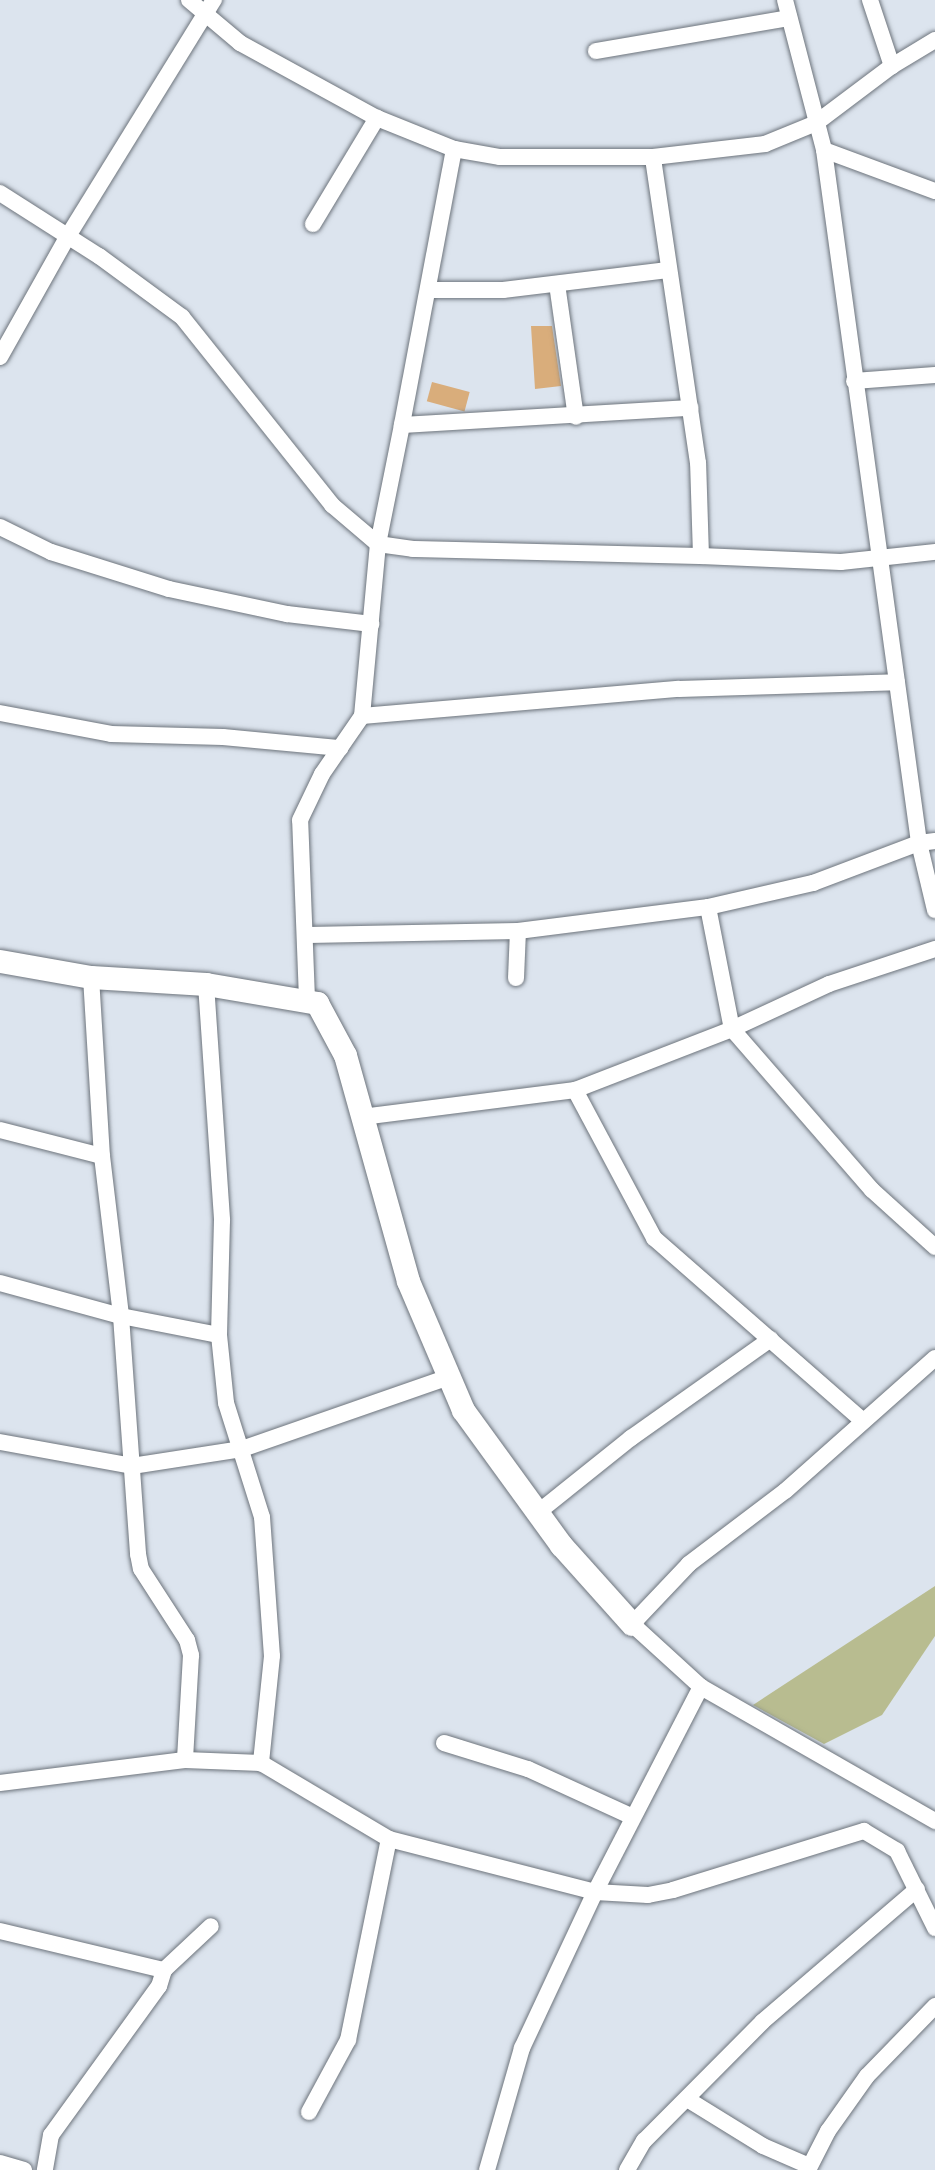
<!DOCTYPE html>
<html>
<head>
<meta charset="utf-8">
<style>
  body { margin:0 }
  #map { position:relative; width:935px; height:2170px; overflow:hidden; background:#dce4ee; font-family:"Alegreya Sans",sans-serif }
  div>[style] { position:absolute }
  .green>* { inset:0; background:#b8bc90 }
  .building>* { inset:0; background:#d9ad7b; transform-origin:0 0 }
  .roads { filter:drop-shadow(0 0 2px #6d747c) drop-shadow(0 0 2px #6d747c) }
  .minor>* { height:16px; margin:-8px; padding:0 8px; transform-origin:8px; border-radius:8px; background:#fff }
  .secondary>* { height:23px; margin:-11.5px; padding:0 11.5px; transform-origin:11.5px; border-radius:11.5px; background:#fff }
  span { translate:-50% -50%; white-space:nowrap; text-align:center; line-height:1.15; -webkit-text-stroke:7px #fff; paint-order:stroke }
</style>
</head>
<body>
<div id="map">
  <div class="green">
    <div style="clip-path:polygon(935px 1586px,935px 1636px,882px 1715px,824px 1744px,753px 1705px)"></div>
  </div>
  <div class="building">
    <div style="clip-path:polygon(531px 326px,552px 326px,561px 386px,535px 389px)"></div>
    <div style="left:432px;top:382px;width:39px;height:20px;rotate:15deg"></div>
  </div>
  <div class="roads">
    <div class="minor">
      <div style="left:189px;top:0;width:67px;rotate:40.1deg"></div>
      <div style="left:240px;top:43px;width:156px;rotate:28.7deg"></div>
      <div style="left:377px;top:118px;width:83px;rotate:21.9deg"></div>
      <div style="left:454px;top:149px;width:47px;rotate:9.9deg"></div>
      <div style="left:500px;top:157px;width:153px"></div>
      <div style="left:653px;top:157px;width:113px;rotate:-6.6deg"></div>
      <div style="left:765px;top:144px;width:55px;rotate:-22.4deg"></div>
      <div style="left:816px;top:123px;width:95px;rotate:-36.9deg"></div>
      <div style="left:892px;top:66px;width:50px;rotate:-31.2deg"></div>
      <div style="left:785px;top:0;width:155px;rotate:75.4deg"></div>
      <div style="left:824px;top:150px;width:699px;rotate:82.19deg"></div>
      <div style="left:919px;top:843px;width:69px;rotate:76.6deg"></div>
      <div style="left:870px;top:0;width:70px;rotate:71.6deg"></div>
      <div style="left:596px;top:51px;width:196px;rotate:-9.7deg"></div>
      <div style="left:454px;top:149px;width:281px;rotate:100.7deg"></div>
      <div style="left:402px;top:425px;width:289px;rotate:-3.4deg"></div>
      <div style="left:824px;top:150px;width:118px;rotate:20.3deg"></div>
      <div style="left:0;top:193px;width:117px;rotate:32.5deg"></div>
      <div style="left:99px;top:256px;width:103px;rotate:36.3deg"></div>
      <div style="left:182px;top:317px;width:241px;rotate:51.4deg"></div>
      <div style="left:332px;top:505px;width:60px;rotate:40.3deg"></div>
      <div style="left:378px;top:544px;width:35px;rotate:8deg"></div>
      <div style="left:413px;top:549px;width:288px;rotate:1.4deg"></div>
      <div style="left:701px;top:556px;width:93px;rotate:-91.8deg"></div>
      <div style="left:698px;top:463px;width:309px;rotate:-98.4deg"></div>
      <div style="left:313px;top:224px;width:124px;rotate:-58.9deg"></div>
      <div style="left:557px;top:284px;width:134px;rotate:81.9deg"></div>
      <div style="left:430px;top:290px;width:73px"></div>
      <div style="left:503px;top:290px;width:166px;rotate:-6.9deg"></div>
      <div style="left:0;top:357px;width:139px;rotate:-60.7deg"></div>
      <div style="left:68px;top:236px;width:278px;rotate:-58.3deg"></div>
      <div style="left:854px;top:381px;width:81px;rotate:-4.2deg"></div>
      <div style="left:0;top:527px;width:57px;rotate:26.1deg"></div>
      <div style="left:51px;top:552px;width:124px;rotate:17.4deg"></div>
      <div style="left:169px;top:589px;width:121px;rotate:12deg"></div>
      <div style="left:287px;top:614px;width:85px;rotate:6.8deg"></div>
      <div style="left:701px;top:556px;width:140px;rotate:2.5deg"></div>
      <div style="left:841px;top:562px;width:95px;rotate:-6.1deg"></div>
      <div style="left:0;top:713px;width:113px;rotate:10.7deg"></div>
      <div style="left:111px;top:734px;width:112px;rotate:1.5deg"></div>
      <div style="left:223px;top:737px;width:118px;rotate:5.4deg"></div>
      <div style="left:362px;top:716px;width:318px;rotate:-4.9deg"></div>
      <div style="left:679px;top:689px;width:218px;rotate:-1.8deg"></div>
      <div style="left:708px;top:907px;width:124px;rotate:78.9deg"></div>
      <div style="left:732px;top:1029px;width:107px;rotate:-24.9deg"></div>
      <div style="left:829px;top:984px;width:112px;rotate:-18.3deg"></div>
      <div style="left:308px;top:935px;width:210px;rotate:-1.1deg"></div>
      <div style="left:518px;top:931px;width:192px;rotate:-7.2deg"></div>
      <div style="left:708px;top:907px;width:108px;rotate:-12.9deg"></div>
      <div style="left:813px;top:883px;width:113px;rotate:-20.7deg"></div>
      <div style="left:919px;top:843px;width:16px;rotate:-7deg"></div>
      <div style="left:91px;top:977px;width:179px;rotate:86.5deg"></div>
      <div style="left:102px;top:1156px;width:161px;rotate:83.2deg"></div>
      <div style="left:121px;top:1316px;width:239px;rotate:85.9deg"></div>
      <div style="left:138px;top:1554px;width:15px;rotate:79deg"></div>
      <div style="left:141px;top:1569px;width:85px;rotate:57.1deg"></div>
      <div style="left:187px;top:1640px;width:16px;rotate:75deg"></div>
      <div style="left:191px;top:1655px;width:105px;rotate:93.3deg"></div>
      <div style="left:185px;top:1760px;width:76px;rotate:2.3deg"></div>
      <div style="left:516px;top:978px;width:47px;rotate:-87.6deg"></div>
      <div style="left:206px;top:984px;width:237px;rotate:86.1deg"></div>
      <div style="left:222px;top:1220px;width:115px;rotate:91.5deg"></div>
      <div style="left:219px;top:1335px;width:68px;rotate:84.1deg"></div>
      <div style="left:226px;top:1403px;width:120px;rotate:72.5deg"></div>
      <div style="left:262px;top:1517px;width:139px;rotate:85.9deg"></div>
      <div style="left:272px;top:1656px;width:108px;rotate:95.9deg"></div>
      <div style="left:261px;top:1763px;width:149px;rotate:30.7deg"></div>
      <div style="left:389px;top:1839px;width:213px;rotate:14.4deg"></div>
      <div style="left:595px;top:1892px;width:53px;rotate:3.2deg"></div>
      <div style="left:648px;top:1895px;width:25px;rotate:-11deg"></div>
      <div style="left:673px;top:1890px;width:200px;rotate:-17.2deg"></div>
      <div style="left:864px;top:1831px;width:39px;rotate:31deg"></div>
      <div style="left:897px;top:1851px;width:86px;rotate:63.7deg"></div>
      <div style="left:307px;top:999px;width:179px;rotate:-92.2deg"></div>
      <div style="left:300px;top:820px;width:51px;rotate:-64.4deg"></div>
      <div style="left:322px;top:774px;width:70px;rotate:-55.4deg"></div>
      <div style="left:362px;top:716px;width:173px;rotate:-84.7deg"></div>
      <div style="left:378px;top:544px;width:121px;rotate:-78.6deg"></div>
      <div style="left:575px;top:1090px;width:168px;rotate:61.9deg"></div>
      <div style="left:654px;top:1238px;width:278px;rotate:41.2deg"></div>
      <div style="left:362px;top:1117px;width:215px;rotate:-7.2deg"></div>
      <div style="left:575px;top:1090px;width:168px;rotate:-21.2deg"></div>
      <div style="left:732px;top:1029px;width:213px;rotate:49deg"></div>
      <div style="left:872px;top:1190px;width:85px;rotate:42.1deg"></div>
      <div style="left:0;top:1130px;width:105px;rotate:14.3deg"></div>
      <div style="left:0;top:1283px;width:125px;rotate:15.3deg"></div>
      <div style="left:121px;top:1316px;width:100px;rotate:11deg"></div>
      <div style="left:935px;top:1358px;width:200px;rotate:138.4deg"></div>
      <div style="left:785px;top:1491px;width:121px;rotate:142.8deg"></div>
      <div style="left:689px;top:1564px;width:83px;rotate:133.5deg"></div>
      <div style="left:632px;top:1624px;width:93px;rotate:42.4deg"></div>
      <div style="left:701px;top:1687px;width:270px;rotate:29.8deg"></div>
      <div style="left:0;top:1442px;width:134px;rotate:10.3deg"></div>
      <div style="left:132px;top:1466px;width:111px;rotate:-8.8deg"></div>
      <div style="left:242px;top:1449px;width:219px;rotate:-19.2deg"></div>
      <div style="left:536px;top:1514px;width:122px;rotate:-38.7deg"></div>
      <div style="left:631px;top:1438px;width:171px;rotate:-35.3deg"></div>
      <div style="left:444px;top:1743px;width:88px;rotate:17.2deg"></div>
      <div style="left:528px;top:1769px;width:115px;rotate:24.6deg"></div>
      <div style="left:0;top:1783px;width:186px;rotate:-7.1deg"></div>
      <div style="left:0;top:1931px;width:169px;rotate:13.4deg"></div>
      <div style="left:164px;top:1970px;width:17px;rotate:107deg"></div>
      <div style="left:159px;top:1986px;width:184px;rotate:125.9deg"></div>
      <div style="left:51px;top:2135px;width:36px;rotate:100deg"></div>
      <div style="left:164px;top:1970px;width:64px;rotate:-43.1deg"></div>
      <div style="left:687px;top:2099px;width:89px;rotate:31.7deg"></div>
      <div style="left:763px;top:2146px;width:50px;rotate:23.5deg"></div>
      <div style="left:309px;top:2112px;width:82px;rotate:-61.6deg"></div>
      <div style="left:348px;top:2040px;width:205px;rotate:-78.5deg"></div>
      <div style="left:0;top:2163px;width:25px;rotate:16deg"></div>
      <div style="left:487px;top:2170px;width:127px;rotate:-74deg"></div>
      <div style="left:522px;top:2048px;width:172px;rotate:-64.9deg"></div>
      <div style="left:595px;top:1892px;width:231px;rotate:-62.7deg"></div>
      <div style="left:627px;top:2170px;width:34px;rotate:-60deg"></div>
      <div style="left:644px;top:2141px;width:168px;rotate:-45.2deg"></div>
      <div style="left:762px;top:2022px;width:204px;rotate:-40.6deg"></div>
      <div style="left:808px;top:2170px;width:44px;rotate:-62.9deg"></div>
      <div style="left:828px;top:2131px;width:67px;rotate:-54.7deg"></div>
      <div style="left:867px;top:2076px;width:98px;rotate:-45.8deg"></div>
    </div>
    <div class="secondary">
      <div style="left:0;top:961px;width:92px;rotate:10deg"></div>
      <div style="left:91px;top:977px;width:115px;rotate:3.5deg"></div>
      <div style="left:206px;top:984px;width:113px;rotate:9.7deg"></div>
      <div style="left:317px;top:1003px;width:59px;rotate:61.7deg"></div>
      <div style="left:345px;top:1055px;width:235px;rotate:74.4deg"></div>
      <div style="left:408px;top:1281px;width:140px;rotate:66.9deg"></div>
      <div style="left:463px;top:1410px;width:167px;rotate:54deg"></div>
      <div style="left:561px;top:1545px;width:106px;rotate:48.1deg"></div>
    </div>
  </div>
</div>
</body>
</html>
